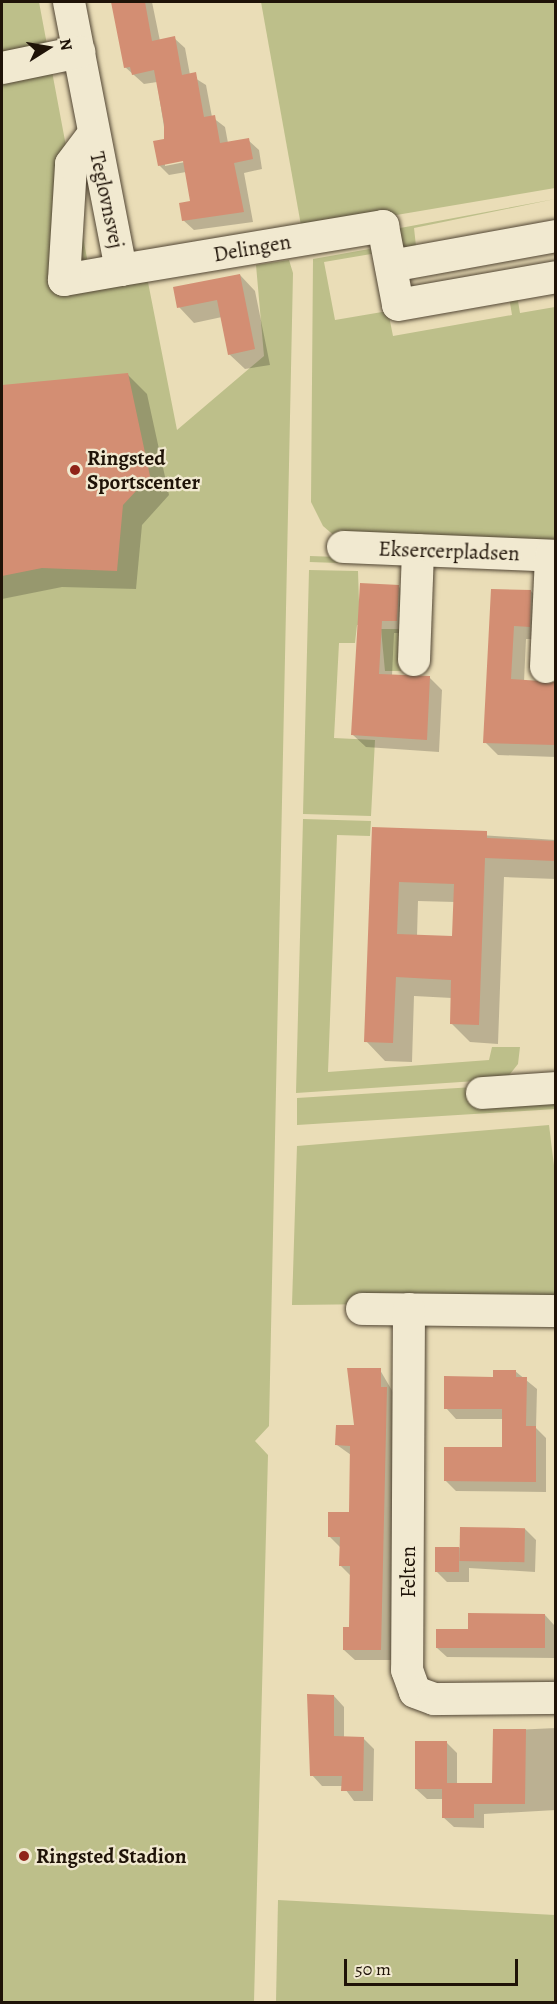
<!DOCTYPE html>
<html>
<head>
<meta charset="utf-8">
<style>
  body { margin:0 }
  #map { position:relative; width:557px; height:2004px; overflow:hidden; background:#eaddb7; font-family:Alegreya,serif }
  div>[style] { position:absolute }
  .green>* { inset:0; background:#bdbf8a; transform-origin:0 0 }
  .shadow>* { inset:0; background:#0003 }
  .building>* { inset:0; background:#d38e73; transform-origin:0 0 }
  .roads { filter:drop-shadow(0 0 2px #524634) drop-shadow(0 0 2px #524634) }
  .minor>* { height:32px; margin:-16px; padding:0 16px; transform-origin:16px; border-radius:16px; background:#f1e9d0 }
  .dots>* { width:16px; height:16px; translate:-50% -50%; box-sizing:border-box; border:3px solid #f1e9d0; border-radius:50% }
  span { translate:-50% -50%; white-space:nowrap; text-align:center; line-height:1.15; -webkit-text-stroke:4.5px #f1e9d0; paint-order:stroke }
  .street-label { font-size:21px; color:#1f1308 }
  .poi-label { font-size:21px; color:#1f1308; font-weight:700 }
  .left { translate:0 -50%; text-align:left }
  .frame { position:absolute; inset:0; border:3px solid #1f1308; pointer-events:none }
  .north { position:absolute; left:18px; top:18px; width:60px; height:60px; -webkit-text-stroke:4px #f1e9d0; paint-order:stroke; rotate:79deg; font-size:16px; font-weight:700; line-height:24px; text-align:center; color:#1f1308 }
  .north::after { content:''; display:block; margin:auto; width:21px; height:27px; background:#1f1308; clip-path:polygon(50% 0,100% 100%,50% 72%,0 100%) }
  .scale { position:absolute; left:344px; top:1959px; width:174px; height:27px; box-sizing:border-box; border:3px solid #1f1308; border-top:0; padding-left:8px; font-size:18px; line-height:21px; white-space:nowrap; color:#1f1308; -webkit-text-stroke:4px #f1e9d0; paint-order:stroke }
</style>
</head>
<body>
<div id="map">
  <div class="green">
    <div style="clip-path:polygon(2px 2px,39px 2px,92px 285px,147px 277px,177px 430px,264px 356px,256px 265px,289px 260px,293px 273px,269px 1426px,255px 1441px,268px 1455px,254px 2002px,2px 2002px)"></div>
    <div style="clip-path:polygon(261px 2px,555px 2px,555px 188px,302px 231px)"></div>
    <div style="clip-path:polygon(555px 199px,414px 228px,416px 246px,398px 249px,395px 229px)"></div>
    <div style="clip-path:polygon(375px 248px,377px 253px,324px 262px,335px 320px,388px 311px,393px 336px,512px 315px,509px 297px,517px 295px,520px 313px,555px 307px,555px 547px,337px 538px,323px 526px,311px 502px,313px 259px)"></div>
    <div style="left:310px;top:556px;width:93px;height:6px;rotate:2deg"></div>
    <div style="clip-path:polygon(309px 570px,358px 571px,359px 602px,375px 626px,357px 625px,355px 643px,339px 643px,334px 738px,375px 740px,371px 816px,303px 814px)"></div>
    <div style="clip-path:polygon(381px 629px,402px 629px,401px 671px,385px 671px)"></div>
    <div style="clip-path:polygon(303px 819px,371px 821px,370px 836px,337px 835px,328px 1072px,489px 1060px,492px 1047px,520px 1047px,518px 1064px,506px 1079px,296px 1093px)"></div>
    <div style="clip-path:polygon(474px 1087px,476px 1107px,555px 1102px,556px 1109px,297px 1125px,297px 1098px)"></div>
    <div style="clip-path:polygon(549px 1125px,556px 1182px,555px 1302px,292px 1305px,297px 1146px)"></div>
    <div style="clip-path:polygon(278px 1900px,555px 1915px,555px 2002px,276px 2002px)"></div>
  </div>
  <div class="shadow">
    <div style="clip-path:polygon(evenodd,113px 2px,152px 2px,160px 41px,174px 38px,185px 48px,190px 75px,206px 85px,212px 117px,225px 127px,228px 143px,248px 140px,259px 150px,262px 169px,244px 173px,253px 222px,194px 230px,183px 220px,191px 202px,186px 172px,169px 175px,159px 165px,166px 140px,157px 82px,144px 84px,125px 67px,113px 2px,190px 158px,190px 161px,165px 166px,165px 163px,190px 158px)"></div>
    <div style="clip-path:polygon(240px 275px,255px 291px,270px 365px,245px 369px,229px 354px,222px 317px,194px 323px,179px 307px)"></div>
    <div style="clip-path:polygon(128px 375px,147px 394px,169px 495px,142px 525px,136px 589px,62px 587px,2px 599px,2px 387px)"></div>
    <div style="clip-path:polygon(361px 585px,398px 586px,411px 599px,410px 633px,394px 633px,392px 676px,429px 677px,442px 690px,439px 752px,366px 747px,353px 735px)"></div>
    <div style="clip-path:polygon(493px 590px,531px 591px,544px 605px,542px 639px,526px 639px,524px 682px,556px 683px,556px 757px,498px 755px,485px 742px)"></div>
    <div style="clip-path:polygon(evenodd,374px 828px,556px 840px,556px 879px,504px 877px,498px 1044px,470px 1042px,451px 1023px,452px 998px,414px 996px,412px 1062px,385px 1061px,366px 1041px,374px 828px,418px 901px,455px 902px,453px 938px,417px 936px,418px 901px)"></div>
    <div style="clip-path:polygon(380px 1370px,397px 1399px,391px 1660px,355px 1660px,344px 1650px,351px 1628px,351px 1576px,340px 1565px,341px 1548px,330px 1537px,350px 1513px,351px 1455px,337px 1445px,355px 1427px)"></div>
    <div style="clip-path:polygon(515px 1371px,537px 1389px,536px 1428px,546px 1438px,546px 1492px,456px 1491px,445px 1480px,503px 1449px,504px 1419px,456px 1419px,446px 1408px)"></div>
    <div style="clip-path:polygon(525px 1529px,536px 1540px,535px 1572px,469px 1568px,469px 1582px,447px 1582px,436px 1571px,458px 1548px)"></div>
    <div style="clip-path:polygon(545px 1615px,554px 1625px,554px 1658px,447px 1657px,437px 1648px,470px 1630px)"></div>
    <div style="clip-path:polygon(334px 1696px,344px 1707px,344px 1738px,363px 1738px,374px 1749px,373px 1801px,354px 1801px,343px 1786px,322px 1786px,312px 1775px)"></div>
    <div style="clip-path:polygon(556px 1728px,556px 1810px,484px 1814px,484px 1828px,454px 1827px,443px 1817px,443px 1799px,427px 1799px,416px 1789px,447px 1743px,457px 1753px,457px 1784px,494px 1785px,494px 1731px)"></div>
  </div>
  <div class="building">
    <div style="clip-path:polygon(111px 2px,145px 2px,152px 41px,175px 36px,182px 75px,196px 72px,204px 117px,215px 115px,220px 143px,249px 138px,253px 159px,234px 163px,244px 212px,182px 221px,179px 203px,190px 201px,183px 161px,158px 166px,153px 141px,164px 139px,164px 124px,154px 70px,132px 75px,130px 67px,124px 68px)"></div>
    <div style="clip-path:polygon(240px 274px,255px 349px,228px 355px,217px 300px,177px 308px,173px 287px)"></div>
    <div style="clip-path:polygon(128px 373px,150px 476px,123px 505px,117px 571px,42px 568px,2px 576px,2px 385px)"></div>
    <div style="clip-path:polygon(360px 583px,399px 585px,397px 621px,382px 621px,379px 674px,430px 676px,427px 740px,351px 735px)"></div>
    <div style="clip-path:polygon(491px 589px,531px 590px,530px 627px,514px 626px,511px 679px,555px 682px,555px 745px,483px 743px)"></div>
    <div style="clip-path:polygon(evenodd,372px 827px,487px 831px,487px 838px,555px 841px,555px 861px,485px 858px,479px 1025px,450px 1024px,451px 980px,396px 977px,393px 1043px,364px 1042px,372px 827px,399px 882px,454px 884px,452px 936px,397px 934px,399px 882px)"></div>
    <div style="clip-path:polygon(347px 1368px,381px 1368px,381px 1387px,387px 1387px,381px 1650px,343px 1650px,343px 1627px,349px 1627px,350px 1566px,339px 1566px,340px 1537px,328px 1537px,328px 1512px,349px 1512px,350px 1446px,335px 1445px,336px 1425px,354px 1425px)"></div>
    <div style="clip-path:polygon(493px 1370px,516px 1370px,516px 1377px,527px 1377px,526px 1426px,536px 1426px,536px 1482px,444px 1481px,444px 1447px,502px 1447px,502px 1409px,444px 1409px,444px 1376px,493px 1377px)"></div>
    <div style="left:460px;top:1527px;width:65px;height:34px;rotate:1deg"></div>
    <div style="left:435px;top:1547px;width:24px;height:25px"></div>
    <div style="clip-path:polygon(468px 1613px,545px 1614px,545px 1648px,436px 1648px,436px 1629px,468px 1629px)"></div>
    <div style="clip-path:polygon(307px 1694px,334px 1695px,334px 1736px,364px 1737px,363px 1791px,341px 1791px,342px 1776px,310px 1776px)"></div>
    <div style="clip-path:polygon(493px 1729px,526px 1729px,525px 1804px,474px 1804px,474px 1818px,442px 1818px,442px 1789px,415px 1789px,415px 1741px,447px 1741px,447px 1783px,492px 1783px)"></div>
  </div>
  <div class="roads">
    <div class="minor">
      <div style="left:69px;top:2px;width:273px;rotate:79deg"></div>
      <div style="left:121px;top:270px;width:58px;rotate:170deg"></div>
      <div style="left:64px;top:280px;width:116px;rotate:-86.5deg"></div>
      <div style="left:71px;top:164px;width:36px;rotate:-53deg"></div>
      <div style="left:2px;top:68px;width:79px;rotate:-11.7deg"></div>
      <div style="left:391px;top:266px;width:168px;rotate:-10.3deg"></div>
      <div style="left:121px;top:270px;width:266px;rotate:-9.5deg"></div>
      <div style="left:383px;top:226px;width:80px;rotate:79.2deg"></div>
      <div style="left:398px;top:305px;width:160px;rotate:-10deg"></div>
      <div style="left:343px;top:547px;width:213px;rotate:2.4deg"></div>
      <div style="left:414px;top:660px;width:110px;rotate:-87.9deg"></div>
      <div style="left:546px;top:667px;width:111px;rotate:-87.4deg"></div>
      <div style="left:482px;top:1093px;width:74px;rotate:-3.9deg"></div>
      <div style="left:362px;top:1309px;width:194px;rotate:0.6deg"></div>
      <div style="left:409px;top:1309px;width:361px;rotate:90.3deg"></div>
      <div style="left:407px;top:1670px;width:23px;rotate:70deg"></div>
      <div style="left:415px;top:1692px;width:20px;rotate:20deg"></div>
      <div style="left:434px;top:1699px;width:122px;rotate:-0.5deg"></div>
    </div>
  </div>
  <div class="dots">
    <div style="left:75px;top:470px;background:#8f2418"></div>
    <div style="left:24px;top:1856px;background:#8f2418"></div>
  </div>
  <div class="street-label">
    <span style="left:107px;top:200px;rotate:78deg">Teglovnsvej</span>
    <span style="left:252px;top:248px;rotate:-10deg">Delingen</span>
    <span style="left:449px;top:551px;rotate:2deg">Eksercerpladsen</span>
    <span style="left:408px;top:1572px;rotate:-90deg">Felten</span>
  </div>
  <div class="poi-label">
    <span class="left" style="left:87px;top:470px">Ringsted<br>Sportscenter</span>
    <span class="left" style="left:36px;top:1856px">Ringsted Stadion</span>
  </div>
  <div class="frame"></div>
  <div class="north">N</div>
  <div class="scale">50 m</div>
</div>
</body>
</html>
